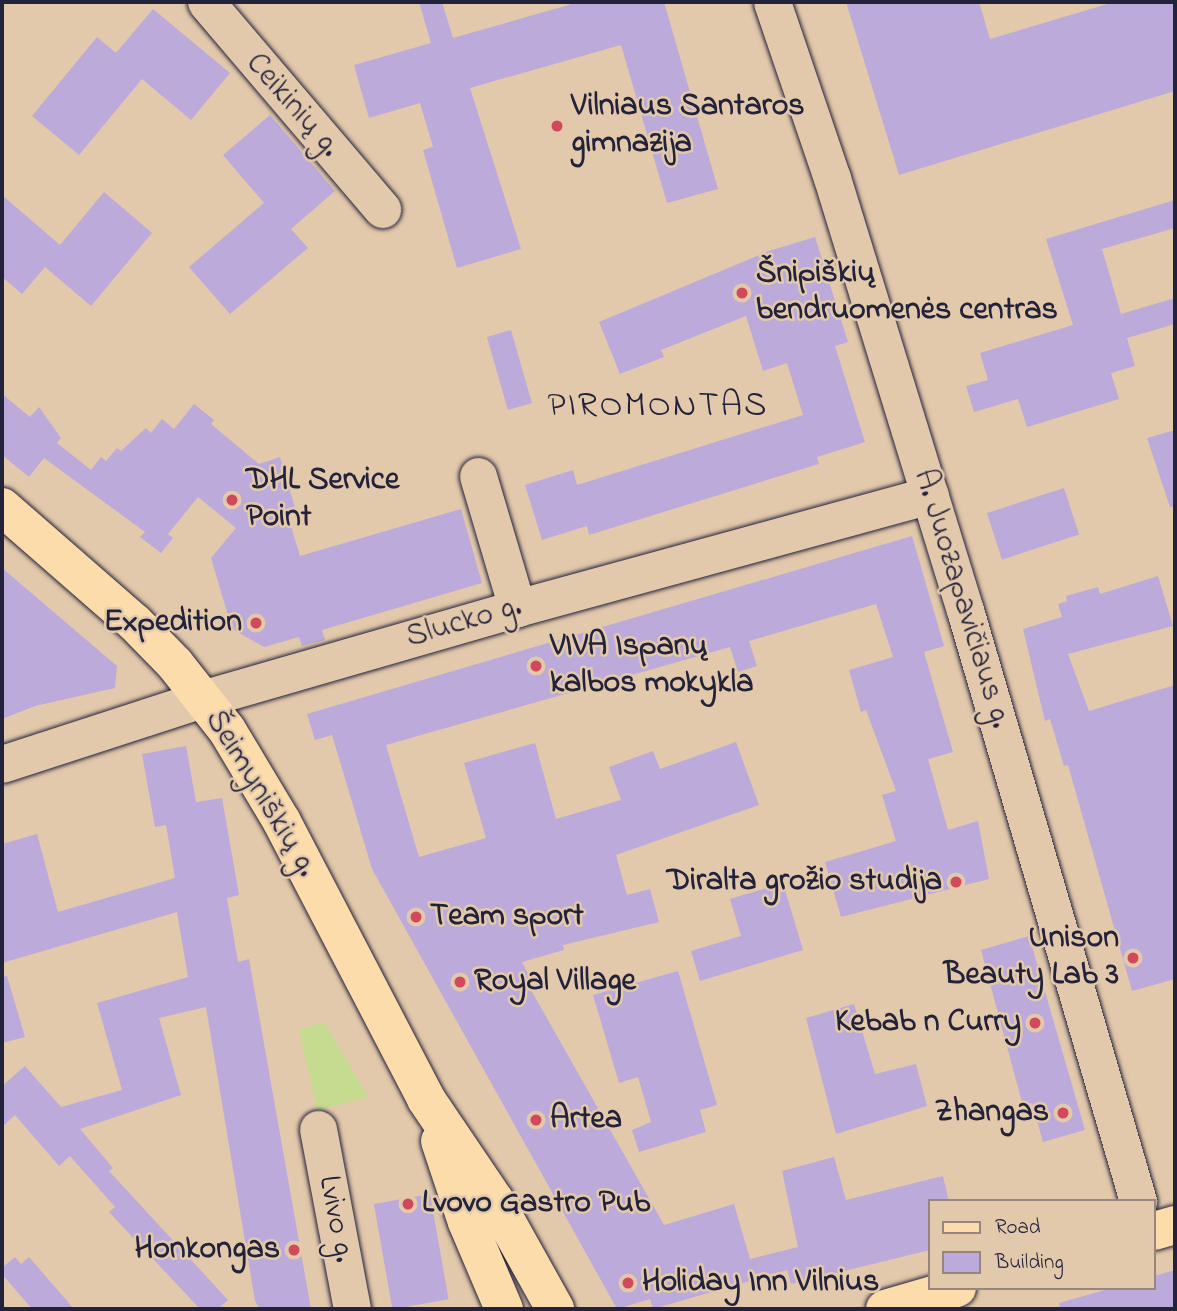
<!DOCTYPE html>
<html>
<head>
<meta charset="utf-8">
<style>
  body { margin:0 }
  #map { position:relative; width:1177px; height:1311px; overflow:hidden; background:#e3c9ab; font-family:"Indie Flower",sans-serif }
  div>[style] { position:absolute }
  .green>* { inset:0; background:#c5db90 }
  .building>* { inset:0; background:#bbaada; transform-origin:0 0 }
  .roads { filter:drop-shadow(0 0 2px #22223b) drop-shadow(0 0 2px #22223b) }
  .minor>* { height:37px; margin:-18.5px; padding:0 18.5px; transform-origin:18.5px; border-radius:18.5px; background:#e3c9ab }
  .major>* { height:38px; margin:-19px; padding:0 19px; transform-origin:19px; border-radius:19px; background:#fddcac }
  .dots>* { width:19px; height:19px; translate:-50% -50%; box-sizing:border-box; border:4px solid #e3c9ab; border-radius:50% }
  span { translate:-50% -50%; white-space:nowrap; text-align:center; line-height:1.15; -webkit-text-stroke:5px #e3c9ab; paint-order:stroke }
  .street-label { font-size:32px; color:#22223b }
  .poi-label { font-size:32px; color:#22223b; font-weight:700 }
  .left { translate:0 -50%; text-align:left }
  .right { translate:-100% -50%; text-align:right }
  .quarter-label { font-size:35px; color:#22223b; letter-spacing:2px }
  .frame { position:absolute; inset:0; border:4px solid #22223b; pointer-events:none }
  .legend { position:absolute; left:928px; top:1199px; width:228px; height:91px; box-sizing:border-box; background:#e3c9ab; border:2px solid #96867e; margin:0; padding:9px 12px; list-style:none; font-size:21px; color:#22223b }
  .legend li { display:flex; align-items:center; gap:14px; height:35px }
  .legend b { width:35px; border:2px solid #96867e }
</style>
</head>
<body>
<div id="map">
  <div class="green">
    <div style="clip-path:polygon(324px 1022px,368px 1097px,317px 1111px,299px 1030px)"></div>
  </div>
  <div class="building">
    <div style="clip-path:polygon(419px 2px,442px 2px,453px 38px,579px 2px,664px 2px,718px 189px,667px 203px,621px 45px,470px 88px,521px 249px,457px 268px,423px 150px,433px 147px,420px 103px,369px 118px,354px 65px,431px 43px)"></div>
    <div style="clip-path:polygon(846px 2px,979px 2px,990px 39px,1114px 2px,1175px 2px,1175px 91px,899px 175px)"></div>
    <div style="clip-path:polygon(153px 9px,230px 73px,191px 120px,142px 79px,79px 155px,32px 116px,97px 37px,116px 53px)"></div>
    <div style="clip-path:polygon(270px 115px,335px 191px,291px 229px,308px 248px,230px 314px,189px 267px,264px 203px,223px 155px)"></div>
    <div style="clip-path:polygon(104px 192px,152px 233px,91px 306px,45px 267px,22px 294px,2px 277px,2px 195px,60px 245px)"></div>
    <div style="clip-path:polygon(1175px 200px,1175px 228px,1102px 249px,1121px 314px,1175px 298px,1175px 324px,1127px 338px,1135px 366px,1111px 373px,1119px 399px,1027px 427px,1018px 399px,974px 412px,966px 386px,988px 380px,980px 353px,1073px 325px,1046px 239px)"></div>
    <div style="clip-path:polygon(815px 237px,848px 342px,835px 346px,865px 442px,817px 457px,819px 464px,589px 535px,587px 526px,542px 540px,525px 485px,573px 470px,577px 485px,803px 415px,787px 363px,763px 371px,746px 316px,661px 350px,664px 357px,620px 374px,599px 322px,769px 251px)"></div>
    <div style="left:511px;top:330px;width:76px;height:25px;rotate:74deg"></div>
    <div style="clip-path:polygon(2px 394px,30px 417px,39px 407px,61px 438px,57px 443px,91px 470px,101px 457px,106px 461px,117px 448px,121px 451px,146px 428px,151px 433px,162px 419px,174px 429px,194px 404px,214px 420px,211px 424px,259px 464px,280px 457px,296px 511px,287px 513px,300px 556px,461px 509px,482px 583px,322px 630px,325px 640px,302px 646px,299px 637px,264px 647px,232px 629px,211px 558px,236px 528px,198px 497px,168px 534px,173px 538px,161px 553px,140px 537px,145px 532px,44px 458px,29px 477px,2px 455px)"></div>
    <div style="clip-path:polygon(1175px 430px,1175px 506px,1170px 507px,1147px 438px)"></div>
    <div style="left:1064px;top:488px;width:49px;height:81px;rotate:72deg"></div>
    <div style="clip-path:polygon(912px 536px,944px 646px,924px 652px,953px 752px,928px 759px,948px 830px,978px 821px,989px 879px,841px 917px,825px 862px,896px 841px,882px 795px,896px 791px,866px 710px,861px 712px,849px 670px,893px 657px,876px 604px,749px 641px,757px 666px,738px 672px,730px 647px,386px 745px,419px 857px,486px 838px,464px 763px,535px 743px,556px 819px,621px 800px,609px 767px,653px 751px,660px 769px,736px 742px,759px 805px,616px 855px,627px 895px,650px 889px,659px 922px,563px 945px,564px 950px,522px 962px,535px 988px,531px 990px,664px 1225px,734px 1204px,750px 1259px,798px 1247px,782px 1171px,834px 1157px,846px 1200px,943px 1176px,949px 1201px,930px 1201px,930px 1250px,791px 1284px,787px 1270px,653px 1309px,650px 1299px,617px 1309px,372px 869px,332px 735px,315px 740px,307px 714px)"></div>
    <div style="clip-path:polygon(2px 568px,117px 666px,115px 688px,35px 706px,2px 719px)"></div>
    <div style="clip-path:polygon(1158px 576px,1173px 626px,1068px 654px,1089px 711px,1175px 685px,1175px 979px,1132px 991px,1068px 765px,1064px 766px,1050px 719px,1045px 721px,1023px 629px,1062px 617px,1058px 604px,1067px 601px,1066px 596px,1098px 587px,1100px 594px)"></div>
    <div style="clip-path:polygon(186px 746px,196px 802px,222px 798px,239px 895px,227px 898px,238px 962px,249px 959px,311px 1309px,260px 1309px,255px 1301px,206px 1007px,159px 1018px,181px 1095px,80px 1129px,113px 1168px,109px 1171px,228px 1300px,218px 1309px,200px 1309px,109px 1212px,115px 1207px,70px 1156px,59px 1166px,15px 1115px,2px 1127px,2px 1086px,25px 1066px,61px 1107px,122px 1090px,97px 1003px,188px 977px,177px 912px,2px 963px,2px 844px,37px 834px,58px 912px,175px 878px,166px 825px,155px 827px,142px 754px)"></div>
    <div style="clip-path:polygon(783px 883px,803px 950px,700px 981px,691px 951px,741px 936px,730px 899px)"></div>
    <div style="clip-path:polygon(1029px 936px,1085px 1130px,1043px 1142px,1032px 1103px,1023px 1106px,981px 950px)"></div>
    <div style="clip-path:polygon(678px 971px,717px 1105px,700px 1110px,706px 1132px,639px 1152px,632px 1130px,651px 1122px,638px 1077px,619px 1083px,593px 995px)"></div>
    <div style="clip-path:polygon(7px 976px,25px 1037px,2px 1043px,2px 977px)"></div>
    <div style="clip-path:polygon(854px 1004px,875px 1074px,916px 1064px,927px 1106px,836px 1134px,806px 1018px)"></div>
    <div style="left:430px;top:1194px;width:107px;height:57px;rotate:80deg"></div>
    <div style="clip-path:polygon(15px 1257px,21px 1264px,29px 1257px,74px 1309px,32px 1309px,2px 1274px,2px 1268px)"></div>
    <div style="clip-path:polygon(1175px 1270px,1175px 1309px,1060px 1309px,1059px 1303px,1112px 1288px,1154px 1288px,1154px 1276px)"></div>
  </div>
  <div class="roads">
    <div class="minor">
      <div style="left:206px;top:2px;width:272px;rotate:49.6deg"></div>
      <div style="left:772px;top:2px;width:186px;rotate:71.2deg"></div>
      <div style="left:832px;top:178px;width:452px;rotate:72.9deg"></div>
      <div style="left:965px;top:610px;width:616px;rotate:73.68deg"></div>
      <div style="left:478px;top:476px;width:138px;rotate:73.5deg"></div>
      <div style="left:2px;top:764px;width:210px;rotate:-18deg"></div>
      <div style="left:202px;top:699px;width:328px;rotate:-16.1deg"></div>
      <div style="left:517px;top:608px;width:428px;rotate:-15.3deg"></div>
      <div style="left:318px;top:1129px;width:183px;rotate:79.3deg"></div>
    </div>
    <div class="major">
      <div style="left:2px;top:507px;width:176px;rotate:41.1deg"></div>
      <div style="left:135px;top:623px;width:57px;rotate:45.7deg"></div>
      <div style="left:175px;top:664px;width:84px;rotate:51.8deg"></div>
      <div style="left:227px;top:730px;width:107px;rotate:59.1deg"></div>
      <div style="left:282px;top:822px;width:312px;rotate:62.5deg"></div>
      <div style="left:426px;top:1099px;width:123px;rotate:55.9deg"></div>
      <div style="left:495px;top:1201px;width:124px;rotate:60.9deg"></div>
      <div style="left:440px;top:1141px;width:85px;rotate:71.6deg"></div>
      <div style="left:467px;top:1222px;width:95px;rotate:67deg"></div>
      <div style="left:1154px;top:1231px;width:22px;rotate:-16deg"></div>
      <div style="left:885px;top:1309px;width:75px;rotate:-16.3deg"></div>
    </div>
  </div>
  <div class="dots">
    <div style="left:557px;top:126px;background:#d1495b"></div>
    <div style="left:742px;top:293px;background:#d1495b"></div>
    <div style="left:232px;top:500px;background:#d1495b"></div>
    <div style="left:256px;top:623px;background:#d1495b"></div>
    <div style="left:536px;top:666px;background:#d1495b"></div>
    <div style="left:956px;top:882px;background:#d1495b"></div>
    <div style="left:416px;top:917px;background:#d1495b"></div>
    <div style="left:1133px;top:958px;background:#d1495b"></div>
    <div style="left:460px;top:982px;background:#d1495b"></div>
    <div style="left:1035px;top:1023px;background:#d1495b"></div>
    <div style="left:1063px;top:1113px;background:#d1495b"></div>
    <div style="left:536px;top:1120px;background:#d1495b"></div>
    <div style="left:408px;top:1204px;background:#d1495b"></div>
    <div style="left:294px;top:1250px;background:#d1495b"></div>
    <div style="left:628px;top:1283px;background:#d1495b"></div>
  </div>
  <div class="street-label">
    <span style="left:292px;top:106px;rotate:49deg">Ceikinių g.</span>
    <span style="left:961px;top:599px;rotate:73deg">A. Juozapavičiaus g.</span>
    <span style="left:464px;top:623px;rotate:-16deg">Slucko g.</span>
    <span style="left:260px;top:794px;rotate:59deg">Šeimyniškių g.</span>
    <span style="left:335px;top:1219px;rotate:79deg">Lvivo g.</span>
  </div>
  <div class="poi-label">
    <span class="left" style="left:571px;top:126px">Vilniaus Santaros<br>gimnazija</span>
    <span class="left" style="left:756px;top:293px">Šnipiškių<br>bendruomenės centras</span>
    <span class="left" style="left:246px;top:500px">DHL Service<br>Point</span>
    <span class="right" style="left:242px;top:623px">Expedition</span>
    <span class="left" style="left:550px;top:666px">VIVA Ispanų<br>kalbos mokykla</span>
    <span class="right" style="left:942px;top:882px">Diralta grožio studija</span>
    <span class="left" style="left:430px;top:917px">Team sport</span>
    <span class="right" style="left:1119px;top:958px">Unison<br>Beauty Lab 3</span>
    <span class="left" style="left:474px;top:982px">Royal Village</span>
    <span class="right" style="left:1021px;top:1023px">Kebab n Curry</span>
    <span class="right" style="left:1049px;top:1113px">Zhangas</span>
    <span class="left" style="left:550px;top:1120px">Artea</span>
    <span class="left" style="left:422px;top:1204px">Lvovo Gastro Pub</span>
    <span class="right" style="left:280px;top:1250px">Honkongas</span>
    <span class="left" style="left:642px;top:1283px">Holiday Inn Vilnius</span>
  </div>
  <div class="quarter-label">
    <span style="left:658px;top:407px">PIROMONTAS</span>
  </div>
  <div class="frame"></div>
  <ul class="legend">
  <li><b style="height:9px;background:#fddcac"></b>Road</li>
  <li><b style="height:19px;background:#bbaada"></b>Building</li>
  </ul>
</div>
</body>
</html>
